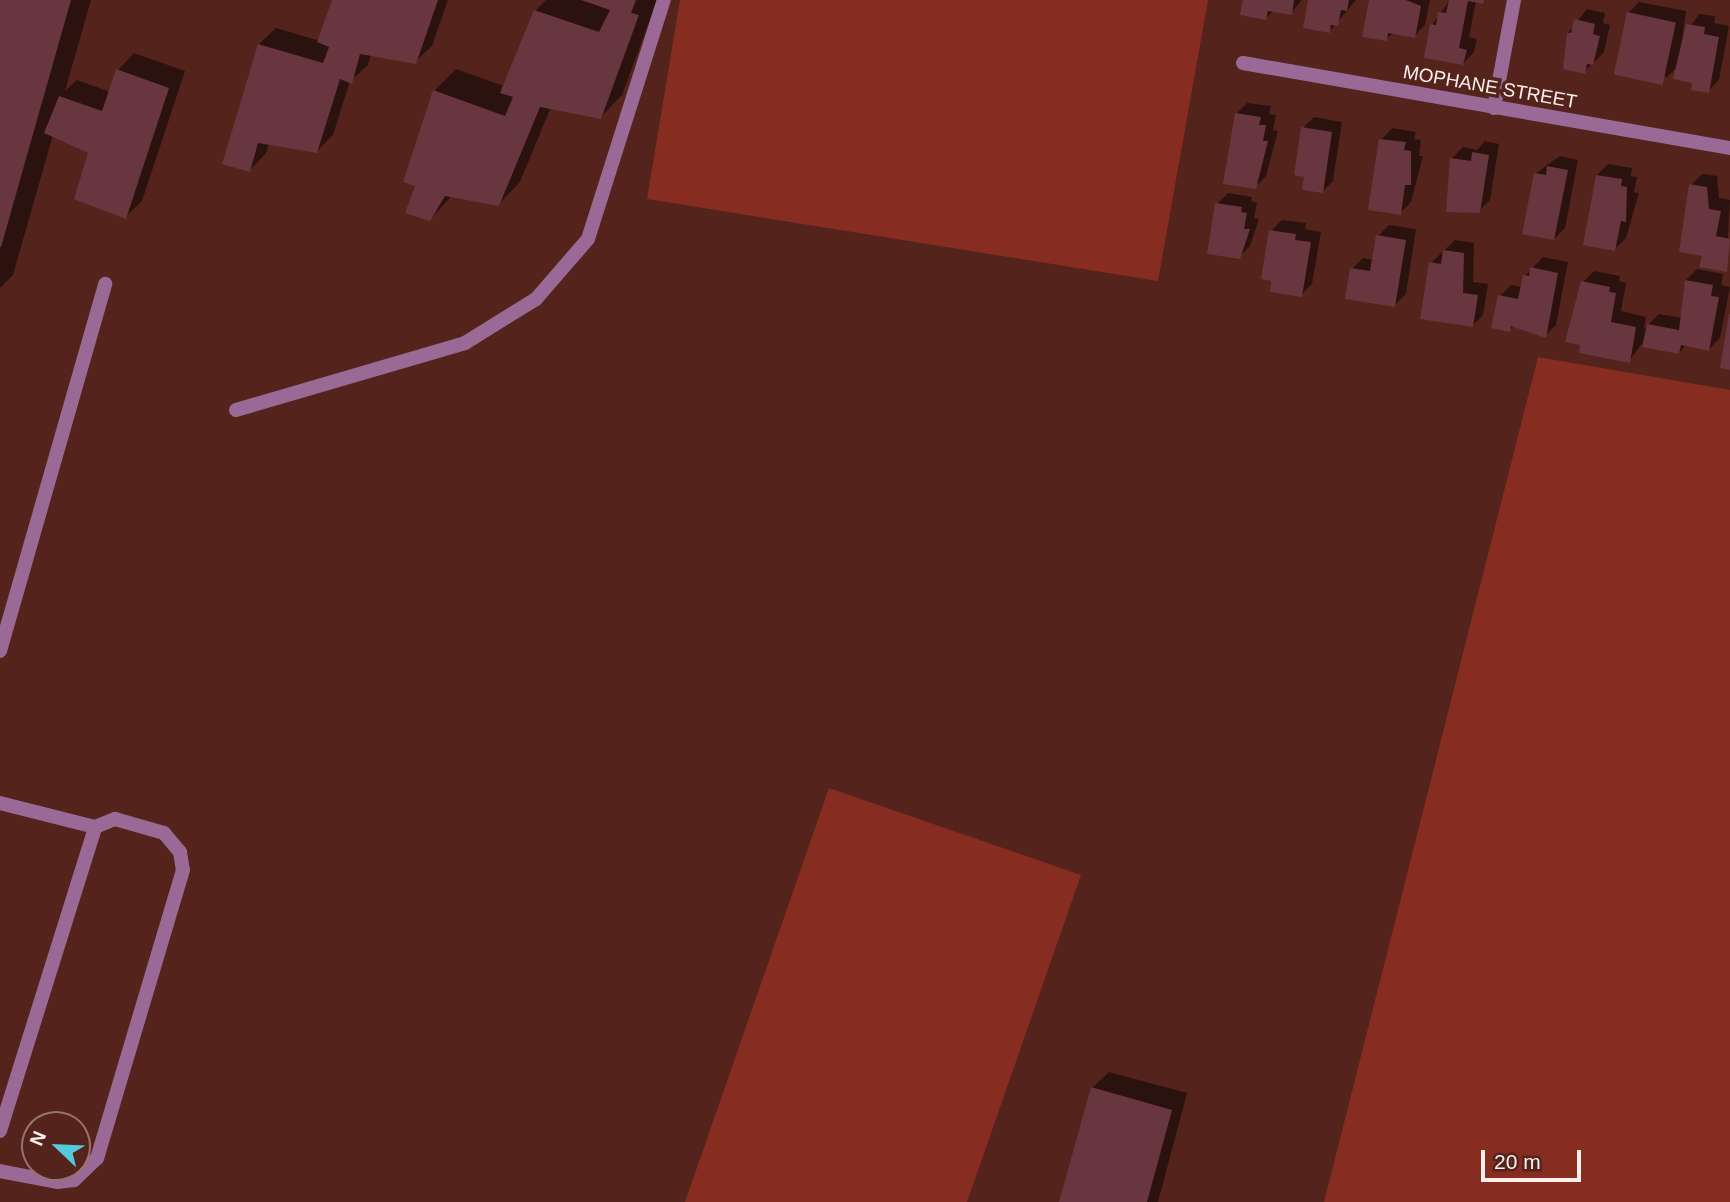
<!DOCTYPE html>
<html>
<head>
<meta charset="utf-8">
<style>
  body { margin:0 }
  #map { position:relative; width:1730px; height:1202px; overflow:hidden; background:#53231c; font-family:Helvetica,sans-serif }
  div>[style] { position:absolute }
  .green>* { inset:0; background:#872c21 }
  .shadow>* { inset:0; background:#0007 }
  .building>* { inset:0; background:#68363e; transform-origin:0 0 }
  .lane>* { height:14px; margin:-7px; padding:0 7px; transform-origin:7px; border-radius:7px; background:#9b6996 }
  .street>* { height:14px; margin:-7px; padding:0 7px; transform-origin:7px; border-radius:7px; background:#9b6996 }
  span { translate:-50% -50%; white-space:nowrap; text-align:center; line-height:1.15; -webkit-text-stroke:7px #53231c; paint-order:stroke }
  .street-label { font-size:19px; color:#fcefec }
  .north { position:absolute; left:21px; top:1111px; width:70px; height:70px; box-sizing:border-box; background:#53231c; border:2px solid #97756f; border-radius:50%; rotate:293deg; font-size:19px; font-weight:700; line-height:28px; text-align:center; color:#fcefec }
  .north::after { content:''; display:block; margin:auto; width:24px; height:32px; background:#54cadd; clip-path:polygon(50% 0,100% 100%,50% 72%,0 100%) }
  .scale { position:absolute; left:1481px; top:1150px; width:100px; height:32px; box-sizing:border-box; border:4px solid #fcefec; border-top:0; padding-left:9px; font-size:21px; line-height:24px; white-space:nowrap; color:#fcefec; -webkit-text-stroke:5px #53231c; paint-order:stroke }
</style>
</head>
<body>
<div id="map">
  <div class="green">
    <div style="clip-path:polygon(680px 0,1208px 0,1158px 281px,647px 199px)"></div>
    <div style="clip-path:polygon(1538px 357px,1730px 390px,1730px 1202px,1324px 1202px)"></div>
    <div style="clip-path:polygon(829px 788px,1081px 875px,967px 1202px,685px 1202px)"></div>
  </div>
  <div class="shadow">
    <div style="clip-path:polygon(0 0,91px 0,65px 91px,77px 80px,110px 92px,118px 70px,134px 53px,185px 71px,142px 201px,125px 217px,90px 153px,53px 135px,13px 275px,0 288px)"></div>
    <div style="clip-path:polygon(334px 0,448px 0,432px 46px,415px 62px,371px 54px,368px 65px,350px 81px,333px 135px,316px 152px,269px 143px,266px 153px,250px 170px,259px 44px,276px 28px,320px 41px)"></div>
    <div style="clip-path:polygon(546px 0,657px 0,622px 95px,601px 117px,551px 107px,520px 182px,499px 204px,452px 196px,430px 219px,418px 185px,434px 91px,456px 69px,504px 86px,535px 11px)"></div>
    <div style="clip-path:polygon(1245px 0,1302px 0,1291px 13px,1274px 10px,1266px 18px)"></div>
    <div style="clip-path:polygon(1310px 0,1356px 0,1330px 31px)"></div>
    <div style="clip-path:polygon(1371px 0,1430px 0,1425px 25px,1414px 36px,1393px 33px,1386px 39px)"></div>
    <div style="clip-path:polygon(1450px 0,1484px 0,1476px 1px,1469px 37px,1477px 39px,1474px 52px,1463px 64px,1432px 25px)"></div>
    <div style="clip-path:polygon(1639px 2px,1686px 11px,1682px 39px,1699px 14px,1715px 16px,1714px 23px,1729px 26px,1719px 80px,1708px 91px,1677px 67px,1666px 78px,1628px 13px)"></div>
    <div style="clip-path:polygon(1587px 9px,1605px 13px,1603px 23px,1610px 25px,1604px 52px,1584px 72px,1568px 33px)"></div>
    <div style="clip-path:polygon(1247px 103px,1271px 106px,1269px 114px,1276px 115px,1273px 130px,1278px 131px,1266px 176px,1255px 187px,1236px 114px)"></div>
    <div style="clip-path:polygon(1314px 117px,1342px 122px,1333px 181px,1322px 192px,1306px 175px,1303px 128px)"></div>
    <div style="clip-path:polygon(1392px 128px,1416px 132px,1414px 139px,1421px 140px,1419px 156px,1423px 156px,1411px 202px,1400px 213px,1381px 140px)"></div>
    <div style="clip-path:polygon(1485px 141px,1499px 144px,1490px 200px,1479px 211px,1448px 211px,1452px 158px,1463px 147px,1477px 150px)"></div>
    <div style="clip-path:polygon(1560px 156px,1578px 160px,1565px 228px,1554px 239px,1536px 173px)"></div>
    <div style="clip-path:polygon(1608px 164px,1632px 168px,1631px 176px,1637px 177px,1634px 192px,1639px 193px,1626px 238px,1615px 249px,1597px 175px)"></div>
    <div style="clip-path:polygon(1702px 174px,1717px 176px,1719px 198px,1730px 200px,1726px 270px,1704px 255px,1691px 185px)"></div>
    <div style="clip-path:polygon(1228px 193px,1252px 197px,1251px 201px,1257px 203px,1254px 218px,1259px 219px,1250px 246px,1239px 257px,1217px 204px)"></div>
    <div style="clip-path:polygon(1282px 220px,1306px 223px,1305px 229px,1321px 232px,1312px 284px,1301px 295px,1271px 231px)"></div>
    <div style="clip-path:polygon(1389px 225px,1416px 229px,1406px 294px,1395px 305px,1352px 269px,1363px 258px,1374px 260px,1378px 236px)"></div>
    <div style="clip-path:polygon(1455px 240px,1474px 243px,1473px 282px,1488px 284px,1483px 315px,1472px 326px,1431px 263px)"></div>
    <div style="clip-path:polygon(1543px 257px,1568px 262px,1556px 325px,1545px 336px,1514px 325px,1509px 330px,1500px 296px,1511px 285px,1523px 287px,1525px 276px)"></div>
    <div style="clip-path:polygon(1697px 269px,1723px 274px,1721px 285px,1730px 287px,1720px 338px,1709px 349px,1686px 345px,1679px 353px,1641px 345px,1629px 361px,1583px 282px,1594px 271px,1620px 276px,1619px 281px,1626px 283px,1621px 311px,1646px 317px,1644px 329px,1659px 314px,1682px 318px,1686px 280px)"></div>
    <div style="clip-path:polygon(1109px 1072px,1187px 1093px,1158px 1202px,1061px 1202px,1092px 1088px)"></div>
  </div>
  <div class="building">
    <div style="clip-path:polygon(0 0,71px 0,1px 247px,0 247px)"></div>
    <div style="clip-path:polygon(332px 0,438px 0,416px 64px,360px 54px,352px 84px,340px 79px,317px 153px,258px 143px,250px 172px,222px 164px,258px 44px,323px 63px,329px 47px,317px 42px)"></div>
    <div style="clip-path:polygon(581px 0,636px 0,631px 13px,639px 15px,601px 119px,540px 107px,499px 206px,445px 196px,430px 221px,405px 213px,415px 186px,403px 182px,433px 90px,505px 116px,513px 97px,500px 93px,534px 10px,599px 32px,610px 10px)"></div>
    <div style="clip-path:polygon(1243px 0,1294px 0,1292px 15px,1268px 11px,1266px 20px,1240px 15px)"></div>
    <div style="clip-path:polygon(1308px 0,1349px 0,1347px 11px,1341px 10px,1338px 26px,1331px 25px,1330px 33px,1303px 28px)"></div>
    <div style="clip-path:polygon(1369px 0,1406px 0,1421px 6px,1415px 38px,1388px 33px,1387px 41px,1362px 37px)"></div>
    <div style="clip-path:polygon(1449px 0,1484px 0,1483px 4px,1468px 1px,1459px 48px,1467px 50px,1463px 65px,1424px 58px,1430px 24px,1436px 25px,1438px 12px,1446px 13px)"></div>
    <div style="left:1627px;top:12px;width:50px;height:64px;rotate:12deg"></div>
    <div style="clip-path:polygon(1574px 19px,1595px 24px,1593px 34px,1600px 36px,1593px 65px,1587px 64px,1585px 74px,1563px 69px,1567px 33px,1571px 33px)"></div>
    <div style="clip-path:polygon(1686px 24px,1705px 27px,1704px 34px,1719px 37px,1709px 93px,1691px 90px,1692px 83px,1673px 79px)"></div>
    <div style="clip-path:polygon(116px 69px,169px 88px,126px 219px,74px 199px,88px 153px,44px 133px,59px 96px,102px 111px)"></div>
    <div style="clip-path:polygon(1235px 113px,1261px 117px,1259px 125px,1266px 125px,1263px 141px,1268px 141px,1256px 189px,1223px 184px)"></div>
    <div style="clip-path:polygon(1301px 127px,1332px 132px,1323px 193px,1302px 190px,1304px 177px,1294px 175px)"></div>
    <div style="clip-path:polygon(1379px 139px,1406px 142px,1404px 150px,1411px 151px,1411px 185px,1405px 185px,1401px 215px,1368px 210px)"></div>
    <div style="clip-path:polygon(1472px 152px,1489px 155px,1480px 213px,1446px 212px,1450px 158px,1471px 161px)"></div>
    <div style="clip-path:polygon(1547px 166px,1568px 170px,1554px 240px,1522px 234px,1534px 173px,1546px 175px)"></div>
    <div style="clip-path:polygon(1596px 175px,1622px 179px,1621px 186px,1627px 187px,1626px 222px,1621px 221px,1615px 251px,1583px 245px)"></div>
    <div style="clip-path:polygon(1689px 184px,1707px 187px,1709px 209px,1721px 211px,1716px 236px,1730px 239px,1727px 272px,1699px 267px,1702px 256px,1679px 252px)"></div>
    <div style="clip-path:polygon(1215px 203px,1242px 207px,1241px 212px,1247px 213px,1244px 229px,1250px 229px,1240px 259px,1207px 254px)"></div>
    <div style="clip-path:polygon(1269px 230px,1296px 234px,1295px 240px,1311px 242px,1302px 297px,1270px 292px,1271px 281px,1261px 279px)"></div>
    <div style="clip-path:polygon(1376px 235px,1406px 240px,1395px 307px,1345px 299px,1350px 268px,1370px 271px)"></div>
    <div style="clip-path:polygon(1443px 250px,1464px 253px,1463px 293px,1478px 295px,1473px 327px,1420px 319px,1429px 262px,1441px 264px)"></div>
    <div style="clip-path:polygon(1530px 267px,1558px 273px,1546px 338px,1511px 326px,1510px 332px,1491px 328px,1498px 295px,1518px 299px,1523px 275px,1529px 276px)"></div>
    <div style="clip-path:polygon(1685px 280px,1713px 285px,1711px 296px,1719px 297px,1709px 351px,1681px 345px,1679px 354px,1642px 347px,1647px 324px,1679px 330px)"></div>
    <div style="clip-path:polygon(1581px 281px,1610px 287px,1609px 292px,1616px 293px,1611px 322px,1636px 327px,1630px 363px,1579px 353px,1580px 345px,1565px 342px)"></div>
    <div style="clip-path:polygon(1729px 314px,1730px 314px,1730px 370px,1720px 368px)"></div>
    <div style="clip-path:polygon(1091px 1087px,1172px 1110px,1147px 1202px,1059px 1202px)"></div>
  </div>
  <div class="lane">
    <div style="left:236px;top:410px;width:239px;rotate:-16.3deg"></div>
    <div style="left:465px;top:343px;width:84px;rotate:-31.8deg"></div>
    <div style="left:536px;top:299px;width:79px;rotate:-49.1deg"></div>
    <div style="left:588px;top:239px;width:251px;rotate:-72.4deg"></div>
    <div style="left:0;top:651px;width:382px;rotate:-74deg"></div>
    <div style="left:0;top:803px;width:98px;rotate:14.2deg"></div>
    <div style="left:0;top:1131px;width:318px;rotate:-72.6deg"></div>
    <div style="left:95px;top:827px;width:22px;rotate:-22deg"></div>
    <div style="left:115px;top:819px;width:51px;rotate:15.9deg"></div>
    <div style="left:164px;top:833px;width:25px;rotate:50deg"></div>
    <div style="left:180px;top:852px;width:18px;rotate:81deg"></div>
    <div style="left:183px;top:870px;width:301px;rotate:106.6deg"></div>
    <div style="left:97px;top:1158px;width:32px;rotate:136deg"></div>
    <div style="left:74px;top:1180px;width:17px;rotate:173deg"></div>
    <div style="left:57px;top:1182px;width:58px;rotate:-169.1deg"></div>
  </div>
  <div class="street">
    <div style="left:1243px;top:63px;width:494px;rotate:9.9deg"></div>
    <div style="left:1494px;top:108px;width:110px;rotate:-79.5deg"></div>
  </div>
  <div class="street-label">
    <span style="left:1490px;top:87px;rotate:10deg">MOPHANE STREET</span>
  </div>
  <div class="north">N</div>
  <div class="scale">20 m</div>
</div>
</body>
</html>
